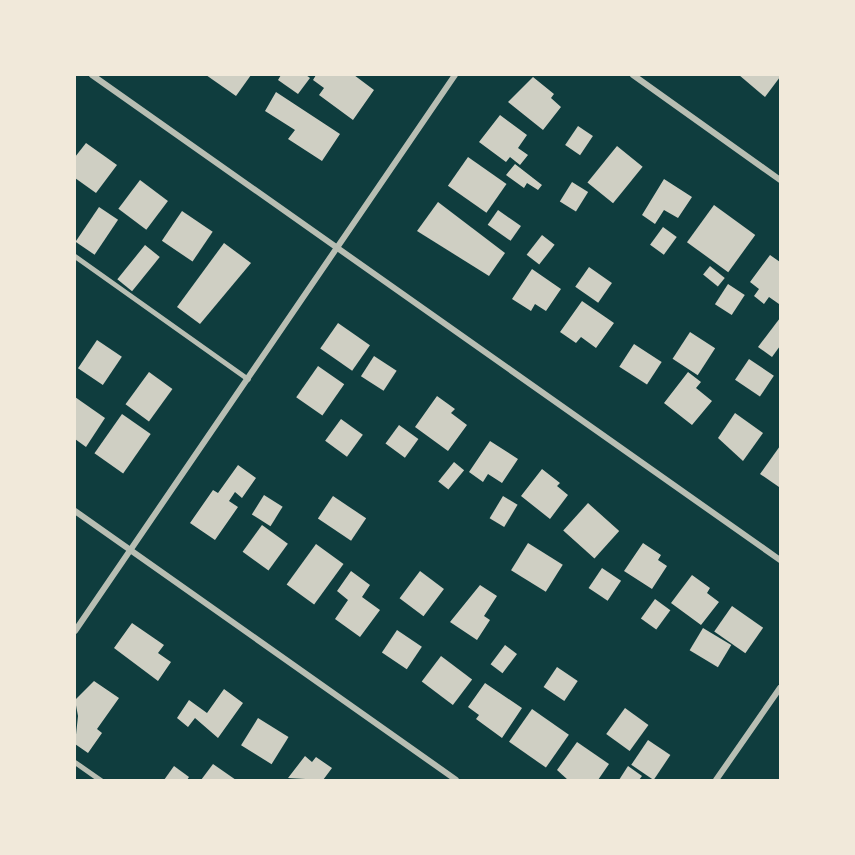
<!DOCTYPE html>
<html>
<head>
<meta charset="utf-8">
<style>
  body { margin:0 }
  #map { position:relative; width:855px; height:855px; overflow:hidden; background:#0f3d3e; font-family:"Source Sans 3",sans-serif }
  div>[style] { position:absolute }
  .building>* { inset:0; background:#cfcfc3; transform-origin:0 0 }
  .service>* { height:4.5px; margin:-2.25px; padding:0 2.25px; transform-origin:2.25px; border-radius:2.25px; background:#b8beb3 }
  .minor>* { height:6px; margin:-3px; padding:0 3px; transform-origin:3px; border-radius:3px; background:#b8beb3 }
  span { translate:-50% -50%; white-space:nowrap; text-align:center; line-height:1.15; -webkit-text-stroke:6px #f1e9da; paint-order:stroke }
  .frame { position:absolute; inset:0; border:76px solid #f1e9da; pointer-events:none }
</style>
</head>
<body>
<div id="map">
  <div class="building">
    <div style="clip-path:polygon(206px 75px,251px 75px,236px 96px)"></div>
    <div style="clip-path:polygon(281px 75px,306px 75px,310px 78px,298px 94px,278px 80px)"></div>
    <div style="clip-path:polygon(316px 75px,354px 75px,374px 90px,353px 120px,319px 95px,324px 88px,313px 80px)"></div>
    <div style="clip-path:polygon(739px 75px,780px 75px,780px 77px,765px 97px)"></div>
    <div style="clip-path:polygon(533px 77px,554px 94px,551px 98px,561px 107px,543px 130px,508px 102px)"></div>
    <div style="clip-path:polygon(276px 92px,340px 134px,322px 161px,288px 139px,295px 130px,265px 111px)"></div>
    <div style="clip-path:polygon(500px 115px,527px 135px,518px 148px,528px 155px,520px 165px,510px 157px,506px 162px,479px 142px)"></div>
    <div style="left:578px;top:126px;width:18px;height:23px;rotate:34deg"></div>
    <div style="clip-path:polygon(86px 143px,117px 165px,96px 193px,75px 178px,75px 157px)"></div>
    <div style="left:617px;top:146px;width:33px;height:47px;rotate:39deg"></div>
    <div style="left:468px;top:157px;width:47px;height:35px;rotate:35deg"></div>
    <div style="clip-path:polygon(515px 164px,542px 185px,538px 190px,527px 183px,524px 188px,506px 175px)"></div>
    <div style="clip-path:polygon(664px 179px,692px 197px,678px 218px,664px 210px,655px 224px,642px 215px)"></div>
    <div style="left:140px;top:180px;width:35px;height:36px;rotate:37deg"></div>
    <div style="left:572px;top:182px;width:19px;height:23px;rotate:32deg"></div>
    <div style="clip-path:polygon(438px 202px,505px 253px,489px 276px,417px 231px)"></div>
    <div style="left:714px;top:205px;width:51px;height:46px;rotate:36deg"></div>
    <div style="left:99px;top:207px;width:23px;height:42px;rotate:34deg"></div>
    <div style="left:498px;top:210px;width:28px;height:18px;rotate:35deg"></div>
    <div style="left:182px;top:211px;width:37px;height:36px;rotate:34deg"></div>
    <div style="left:663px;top:227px;width:17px;height:22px;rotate:36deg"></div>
    <div style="left:542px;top:235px;width:16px;height:25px;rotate:38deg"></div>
    <div style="clip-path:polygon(224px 243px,251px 263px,200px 324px,177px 307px)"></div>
    <div style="left:145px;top:245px;width:19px;height:44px;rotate:39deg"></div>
    <div style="clip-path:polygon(770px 255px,780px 262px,779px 304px,769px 297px,764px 304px,754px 296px,759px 289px,750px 282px)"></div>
    <div style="left:710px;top:266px;width:19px;height:11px;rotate:39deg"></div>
    <div style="left:589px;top:267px;width:28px;height:24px;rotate:35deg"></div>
    <div style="clip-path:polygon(532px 269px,561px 289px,546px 311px,535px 304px,531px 311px,512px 299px)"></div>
    <div style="left:728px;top:284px;width:20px;height:24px;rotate:33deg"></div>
    <div style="clip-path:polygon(582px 301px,614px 323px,596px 348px,581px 337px,576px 343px,560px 332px)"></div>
    <div style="clip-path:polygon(780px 318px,780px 346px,772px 357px,758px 347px)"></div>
    <div style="left:338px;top:323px;width:39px;height:31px;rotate:35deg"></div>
    <div style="left:690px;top:332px;width:30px;height:32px;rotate:33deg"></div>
    <div style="left:97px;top:340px;width:30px;height:34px;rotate:34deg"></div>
    <div style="left:634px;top:344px;width:33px;height:27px;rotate:33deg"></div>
    <div style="left:374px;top:356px;width:27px;height:24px;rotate:33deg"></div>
    <div style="left:749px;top:359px;width:30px;height:25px;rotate:34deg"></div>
    <div style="left:318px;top:366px;width:32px;height:38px;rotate:35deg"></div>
    <div style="left:149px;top:372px;width:29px;height:40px;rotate:36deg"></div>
    <div style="clip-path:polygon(688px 372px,701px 382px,696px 388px,712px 401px,692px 425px,664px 403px)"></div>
    <div style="clip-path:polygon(437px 396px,455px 409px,451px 413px,467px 425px,448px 451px,415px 427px)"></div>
    <div style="clip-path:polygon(75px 397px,105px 418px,86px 447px,75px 439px)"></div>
    <div style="clip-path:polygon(735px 413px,763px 433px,743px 461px,718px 438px)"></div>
    <div style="left:122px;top:414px;width:35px;height:48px;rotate:35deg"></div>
    <div style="left:341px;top:419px;width:27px;height:27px;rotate:36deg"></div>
    <div style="left:399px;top:425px;width:24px;height:23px;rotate:36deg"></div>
    <div style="clip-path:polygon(490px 441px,518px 459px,502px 483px,488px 474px,483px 482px,469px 472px)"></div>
    <div style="clip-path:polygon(780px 446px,780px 486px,779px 487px,760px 474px)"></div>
    <div style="left:454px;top:462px;width:13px;height:25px;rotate:39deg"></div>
    <div style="clip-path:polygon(238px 465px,256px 478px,242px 498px,235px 492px,229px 501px,238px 507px,215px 540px,190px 523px,213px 490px,218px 493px)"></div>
    <div style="clip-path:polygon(542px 469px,560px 483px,557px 486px,568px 495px,550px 519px,521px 496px)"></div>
    <div style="left:264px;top:495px;width:22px;height:23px;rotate:32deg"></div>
    <div style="left:333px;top:496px;width:40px;height:27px;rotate:34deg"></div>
    <div style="left:503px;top:496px;width:17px;height:26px;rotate:31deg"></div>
    <div style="left:588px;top:503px;width:42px;height:37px;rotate:42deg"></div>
    <div style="left:262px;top:525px;width:32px;height:33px;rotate:36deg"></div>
    <div style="left:528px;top:543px;width:41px;height:32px;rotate:32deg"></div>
    <div style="clip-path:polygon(643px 543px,661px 555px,658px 560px,667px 566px,652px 589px,624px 571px)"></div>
    <div style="left:316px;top:544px;width:34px;height:50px;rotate:36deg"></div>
    <div style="left:602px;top:568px;width:23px;height:24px;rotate:34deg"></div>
    <div style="clip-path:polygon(351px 571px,370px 585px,362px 597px,380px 610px,360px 637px,335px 619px,348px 600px,337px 591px)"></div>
    <div style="left:420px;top:571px;width:30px;height:34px;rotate:37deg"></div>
    <div style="clip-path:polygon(692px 575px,710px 588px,707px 593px,719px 602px,701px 625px,671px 603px)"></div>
    <div style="clip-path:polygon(480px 585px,497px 596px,484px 616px,490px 620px,477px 640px,450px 622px)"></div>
    <div style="left:655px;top:599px;width:19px;height:24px;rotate:36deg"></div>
    <div style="left:732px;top:606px;width:38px;height:31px;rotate:35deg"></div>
    <div style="clip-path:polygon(132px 623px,164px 645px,158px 653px,171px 662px,158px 681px,114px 648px)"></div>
    <div style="left:703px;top:628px;width:33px;height:26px;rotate:31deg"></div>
    <div style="left:397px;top:630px;width:30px;height:27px;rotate:34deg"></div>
    <div style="left:505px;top:645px;width:15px;height:24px;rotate:37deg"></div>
    <div style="left:441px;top:656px;width:39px;height:32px;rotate:37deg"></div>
    <div style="left:557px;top:667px;width:25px;height:24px;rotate:34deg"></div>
    <div style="clip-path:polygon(94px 681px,119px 698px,97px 729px,102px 733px,88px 753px,75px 744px,78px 716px,75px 700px)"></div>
    <div style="clip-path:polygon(485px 683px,522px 708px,502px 738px,476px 719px,479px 715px,468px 707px)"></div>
    <div style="clip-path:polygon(224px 689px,243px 703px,218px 738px,195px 718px,188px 727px,177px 718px,189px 700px,207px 713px)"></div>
    <div style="left:625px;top:708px;width:29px;height:32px;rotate:36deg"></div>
    <div style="left:532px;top:709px;width:45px;height:40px;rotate:35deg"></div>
    <div style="left:258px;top:718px;width:36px;height:32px;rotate:32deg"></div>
    <div style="left:648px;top:740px;width:27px;height:30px;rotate:34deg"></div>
    <div style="clip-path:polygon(577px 742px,609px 764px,598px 780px,568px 780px,557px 770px)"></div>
    <div style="clip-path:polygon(305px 756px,312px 762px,316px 757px,332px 768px,323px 780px,288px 778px)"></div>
    <div style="clip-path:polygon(213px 764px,236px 780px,201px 780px)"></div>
    <div style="clip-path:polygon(174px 766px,189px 777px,187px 780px,164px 780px)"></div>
    <div style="clip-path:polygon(628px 766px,642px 776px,639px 780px,619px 780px)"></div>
  </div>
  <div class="service">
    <div style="left:75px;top:256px;width:212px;rotate:35.4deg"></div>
    <div style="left:75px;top:762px;width:32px;rotate:35deg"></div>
  </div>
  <div class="minor">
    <div style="left:92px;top:75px;width:842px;rotate:35.18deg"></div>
    <div style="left:633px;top:75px;width:181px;rotate:35.5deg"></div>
    <div style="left:75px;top:511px;width:466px;rotate:35.2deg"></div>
    <div style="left:75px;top:631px;width:673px;rotate:-55.65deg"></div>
    <div style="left:716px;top:780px;width:112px;rotate:-55.2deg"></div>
  </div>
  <div class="frame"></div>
</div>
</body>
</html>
